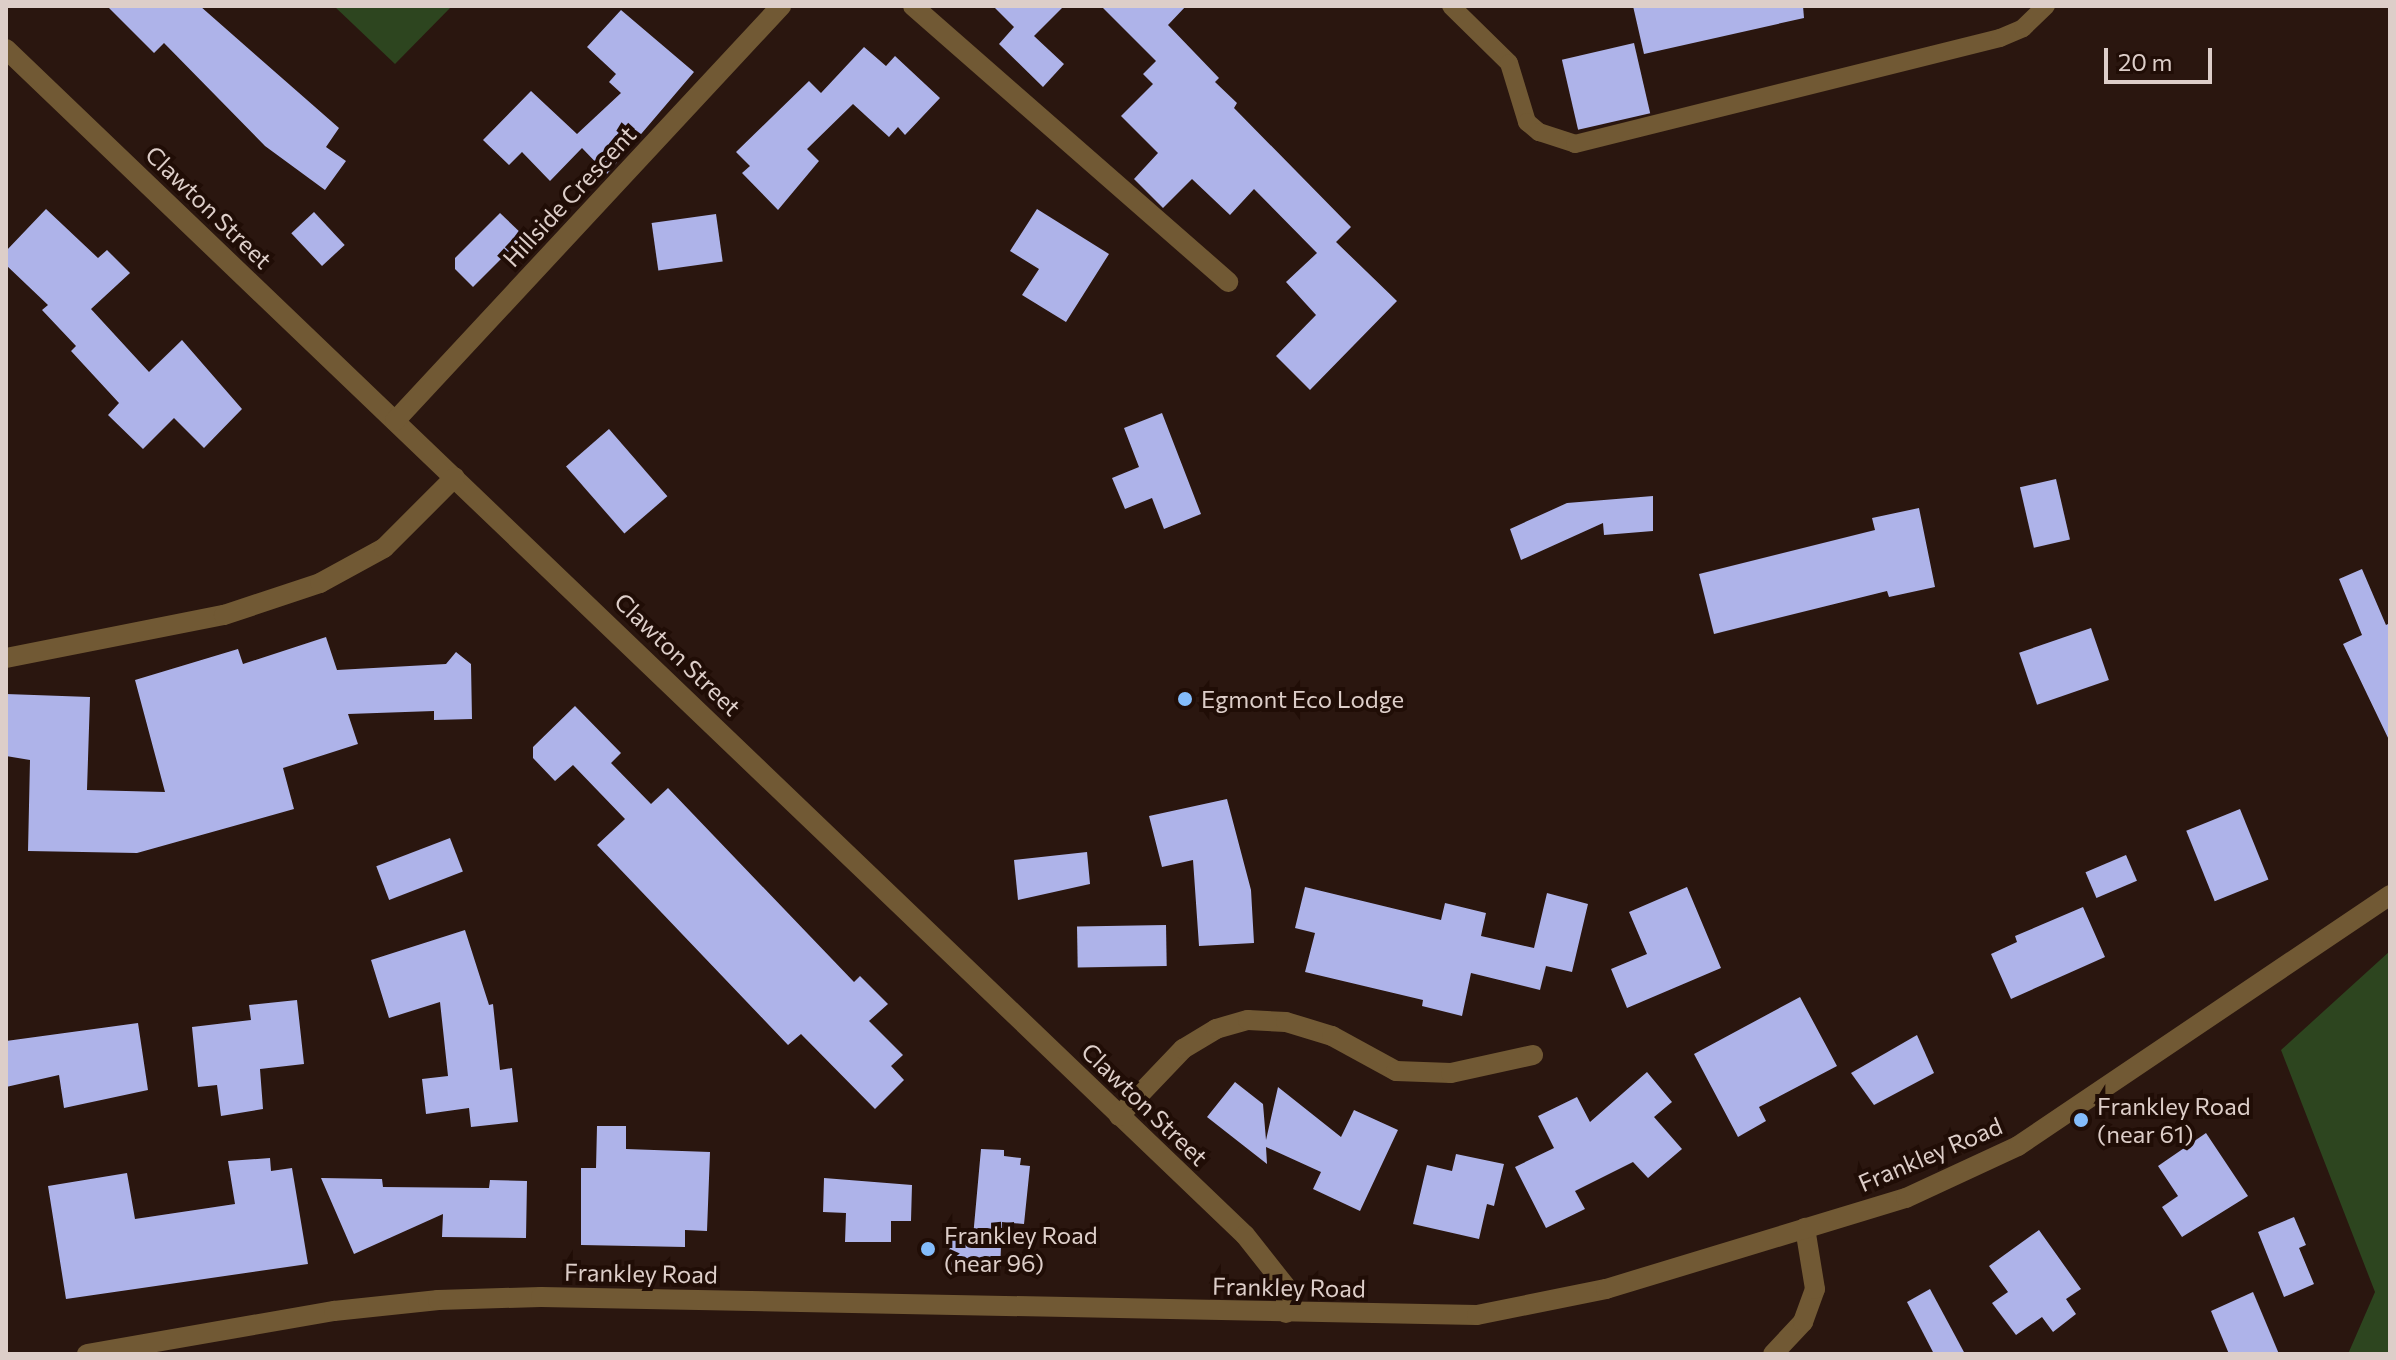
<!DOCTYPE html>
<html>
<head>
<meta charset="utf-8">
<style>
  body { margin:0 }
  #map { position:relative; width:2396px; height:1360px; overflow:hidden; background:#2a160f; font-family:Commissioner,sans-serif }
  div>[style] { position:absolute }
  .green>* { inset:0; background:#2d451f }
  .building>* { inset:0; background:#aeb3e9; transform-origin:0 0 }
  .service>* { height:18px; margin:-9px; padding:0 9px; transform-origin:9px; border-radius:9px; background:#715934 }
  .minor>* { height:20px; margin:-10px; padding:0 10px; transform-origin:10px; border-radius:10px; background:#715934 }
  .tertiary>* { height:20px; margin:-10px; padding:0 10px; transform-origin:10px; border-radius:10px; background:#715934 }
  .dots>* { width:22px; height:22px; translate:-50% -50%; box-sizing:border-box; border:4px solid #200d06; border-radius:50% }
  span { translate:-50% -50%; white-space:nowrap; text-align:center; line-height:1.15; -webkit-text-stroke:8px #200d06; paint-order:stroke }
  .street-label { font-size:24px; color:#ddcec9 }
  .poi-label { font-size:24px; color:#ddcec9 }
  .left { translate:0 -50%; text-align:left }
  .frame { position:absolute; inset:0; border:8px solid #ddcec9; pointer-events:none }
  .scale { position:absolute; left:2104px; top:48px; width:108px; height:36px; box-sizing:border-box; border:4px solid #ddcec9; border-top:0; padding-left:10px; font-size:24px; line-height:28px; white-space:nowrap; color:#ddcec9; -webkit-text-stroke:6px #200d06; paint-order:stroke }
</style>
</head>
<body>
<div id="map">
  <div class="green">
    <div style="clip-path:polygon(334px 6px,452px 6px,395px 64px)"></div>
    <div style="clip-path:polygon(2390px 951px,2390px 1354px,2348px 1354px,2375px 1292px,2281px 1050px)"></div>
  </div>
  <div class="building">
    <div style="clip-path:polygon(107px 6px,200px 6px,339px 128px,326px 147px,346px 161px,325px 190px,265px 146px,164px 43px,154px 53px)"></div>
    <div style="clip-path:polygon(993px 6px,1064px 6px,1034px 36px,1064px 64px,1043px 87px,999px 44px,1014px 27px)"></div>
    <div style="clip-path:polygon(1101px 6px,1186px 6px,1168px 25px,1219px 78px,1215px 82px,1237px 103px,1234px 108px,1351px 227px,1336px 242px,1397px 301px,1310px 390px,1276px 356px,1316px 315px,1286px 282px,1317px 253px,1254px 189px,1230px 215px,1192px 179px,1163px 208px,1134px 179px,1158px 153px,1121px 116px,1153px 84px,1143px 74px,1156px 61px)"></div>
    <div style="clip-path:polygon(1633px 6px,1803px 6px,1804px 18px,1644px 54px)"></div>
    <div style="clip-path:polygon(621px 10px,694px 72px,607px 174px,582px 148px,550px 181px,522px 152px,509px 165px,483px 140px,531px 91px,577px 134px,621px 93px,609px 82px,616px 74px,587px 47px)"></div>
    <div style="left:1634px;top:43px;width:72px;height:74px;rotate:77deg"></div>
    <div style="clip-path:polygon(864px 47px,886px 66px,895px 56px,940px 98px,905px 135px,898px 127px,889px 137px,853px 104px,807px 149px,819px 161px,778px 210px,742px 173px,750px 166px,736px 152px,809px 81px,821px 93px)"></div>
    <div style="clip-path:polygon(46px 209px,98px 258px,107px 250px,130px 273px,91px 309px,149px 372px,182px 340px,242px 409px,204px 448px,174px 418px,143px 449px,108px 415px,119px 403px,71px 351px,76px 346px,42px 310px,48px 305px,6px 265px,6px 251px)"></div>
    <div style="clip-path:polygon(1037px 209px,1109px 254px,1066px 322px,1022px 295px,1039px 269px,1010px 251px)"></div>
    <div style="left:314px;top:212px;width:45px;height:31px;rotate:47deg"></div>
    <div style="clip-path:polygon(500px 213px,524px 236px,473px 287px,455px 269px,455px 258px)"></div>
    <div style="left:716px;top:214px;width:48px;height:65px;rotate:82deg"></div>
    <div style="clip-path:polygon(1162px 413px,1201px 514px,1164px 529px,1152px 498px,1125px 509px,1112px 478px,1139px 467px,1124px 428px)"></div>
    <div style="left:609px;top:429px;width:89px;height:57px;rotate:49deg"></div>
    <div style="left:2056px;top:479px;width:62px;height:37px;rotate:77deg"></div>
    <div style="clip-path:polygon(1653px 496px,1653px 531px,1604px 535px,1603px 523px,1521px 560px,1510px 529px,1567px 503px)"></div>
    <div style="clip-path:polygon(1919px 508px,1935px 587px,1889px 597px,1887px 591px,1714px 634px,1699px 574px,1875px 530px,1872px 518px)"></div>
    <div style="clip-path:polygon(2362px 569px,2386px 625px,2390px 623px,2390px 742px,2343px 644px,2362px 635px,2339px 579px)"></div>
    <div style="left:2091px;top:628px;width:55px;height:76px;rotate:71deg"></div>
    <div style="clip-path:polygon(326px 637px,337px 670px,446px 664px,456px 652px,471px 664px,472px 719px,434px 720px,434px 711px,348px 714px,358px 744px,283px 768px,294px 809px,137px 853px,28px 851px,30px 760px,6px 756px,6px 694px,90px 697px,87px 790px,165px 792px,135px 680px,238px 649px,243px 664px)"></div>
    <div style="clip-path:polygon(575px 706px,621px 753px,611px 763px,651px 804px,668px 788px,854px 982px,860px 976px,888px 1004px,869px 1021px,903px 1055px,891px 1066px,904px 1080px,875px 1109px,801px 1034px,788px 1045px,597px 845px,625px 819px,573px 765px,555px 781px,533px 758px,533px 747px)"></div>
    <div style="clip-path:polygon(1227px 799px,1251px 890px,1254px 943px,1199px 946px,1193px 860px,1162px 867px,1149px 816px)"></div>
    <div style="left:2240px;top:809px;width:76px;height:58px;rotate:68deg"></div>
    <div style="left:450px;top:838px;width:36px;height:79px;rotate:69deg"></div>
    <div style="clip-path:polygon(1087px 852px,1090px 884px,1018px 900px,1014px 860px)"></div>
    <div style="left:2126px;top:855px;width:28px;height:44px;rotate:67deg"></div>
    <div style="clip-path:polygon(1305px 887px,1441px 920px,1445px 903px,1486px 913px,1481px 936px,1534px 948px,1547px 893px,1588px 904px,1572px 972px,1546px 966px,1540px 990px,1471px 973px,1462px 1016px,1422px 1006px,1423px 1000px,1305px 972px,1315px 933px,1295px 928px)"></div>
    <div style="clip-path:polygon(1687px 887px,1721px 968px,1627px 1008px,1611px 969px,1647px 954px,1629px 912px)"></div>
    <div style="clip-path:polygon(2083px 907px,2105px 957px,2011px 999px,1991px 954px,2017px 942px,2015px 936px)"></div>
    <div style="left:1166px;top:925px;width:41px;height:89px;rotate:89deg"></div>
    <div style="clip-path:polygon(465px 930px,489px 1005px,493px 1004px,500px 1070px,512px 1068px,518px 1122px,471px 1127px,469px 1108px,426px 1114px,422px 1079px,448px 1076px,440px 1002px,389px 1018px,371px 960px)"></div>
    <div style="clip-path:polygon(1800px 997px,1837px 1066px,1759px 1107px,1766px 1121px,1738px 1137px,1694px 1054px)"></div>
    <div style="clip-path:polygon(297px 1000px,304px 1064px,260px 1069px,263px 1109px,221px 1116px,217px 1085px,198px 1087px,192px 1027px,251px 1020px,249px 1005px)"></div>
    <div style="clip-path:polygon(138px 1023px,148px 1090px,64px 1108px,59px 1075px,6px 1087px,6px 1041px)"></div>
    <div style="clip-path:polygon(1917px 1035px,1934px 1073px,1874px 1105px,1851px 1073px)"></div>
    <div style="clip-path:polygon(1647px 1072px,1672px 1102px,1654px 1117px,1682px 1149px,1648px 1178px,1633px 1162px,1575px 1191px,1585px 1209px,1546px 1228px,1515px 1167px,1554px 1148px,1538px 1116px,1577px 1097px,1590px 1122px)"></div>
    <div style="clip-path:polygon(1235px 1082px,1263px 1104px,1266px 1140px,1278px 1087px,1341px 1137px,1354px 1110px,1398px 1130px,1360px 1211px,1313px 1189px,1321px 1172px,1266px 1147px,1267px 1164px,1207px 1117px)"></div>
    <div style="clip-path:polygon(597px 1126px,626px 1126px,626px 1149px,710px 1152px,707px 1231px,685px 1230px,685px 1247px,581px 1245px,581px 1168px,596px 1168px)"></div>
    <div style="clip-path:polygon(2206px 1133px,2248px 1196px,2182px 1237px,2162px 1207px,2178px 1196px,2158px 1166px)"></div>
    <div style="clip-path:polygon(981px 1149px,1004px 1150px,1004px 1156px,1021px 1158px,1020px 1165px,1030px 1166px,1024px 1224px,1002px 1222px,1000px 1271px,949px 1270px,950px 1237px,973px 1237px)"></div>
    <div style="clip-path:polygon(1456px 1154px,1504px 1164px,1494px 1206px,1487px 1204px,1479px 1239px,1413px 1224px,1427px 1165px,1452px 1171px)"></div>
    <div style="clip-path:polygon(270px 1158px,271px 1171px,292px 1168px,308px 1264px,66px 1299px,48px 1186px,127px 1173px,135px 1219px,235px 1204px,228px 1161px)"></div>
    <div style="clip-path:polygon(321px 1178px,382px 1179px,383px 1187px,489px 1188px,490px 1180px,527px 1181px,526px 1238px,442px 1237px,443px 1214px,354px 1254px)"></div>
    <div style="clip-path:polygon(824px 1178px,912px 1185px,911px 1221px,891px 1221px,891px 1242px,845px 1242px,846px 1213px,823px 1212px)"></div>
    <div style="clip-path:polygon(2294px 1217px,2306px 1245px,2299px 1248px,2314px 1284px,2284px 1297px,2258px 1232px)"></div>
    <div style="clip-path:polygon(2039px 1230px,2081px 1289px,2066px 1299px,2076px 1314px,2053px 1332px,2042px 1317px,2016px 1335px,1992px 1303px,2008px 1292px,1989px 1266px)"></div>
    <div style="clip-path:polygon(1930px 1289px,1965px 1354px,1934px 1354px,1907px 1302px)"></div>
    <div style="clip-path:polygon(2253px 1292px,2279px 1354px,2229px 1354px,2211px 1311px)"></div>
  </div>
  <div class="service">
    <div style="left:1451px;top:6px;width:81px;rotate:44.5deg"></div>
    <div style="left:1509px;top:63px;width:62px;rotate:73deg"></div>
    <div style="left:1527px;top:122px;width:16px;rotate:40deg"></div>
    <div style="left:1539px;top:132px;width:38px;rotate:18deg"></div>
    <div style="left:1575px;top:144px;width:438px;rotate:-14deg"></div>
    <div style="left:2000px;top:38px;width:25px;rotate:-23deg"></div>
    <div style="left:2023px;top:28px;width:32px;rotate:-44deg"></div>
  </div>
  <div class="minor">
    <div style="left:913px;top:6px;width:419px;rotate:41.2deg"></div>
    <div style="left:6px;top:49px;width:1715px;rotate:43.75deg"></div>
    <div style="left:1245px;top:1235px;width:66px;rotate:51.7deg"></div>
    <div style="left:1286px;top:1287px;width:26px;rotate:90deg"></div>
    <div style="left:395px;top:421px;width:567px;rotate:-47.07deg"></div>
    <div style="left:6px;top:658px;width:222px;rotate:-11.2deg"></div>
    <div style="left:224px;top:615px;width:101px;rotate:-18.4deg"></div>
    <div style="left:320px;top:583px;width:73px;rotate:-28.7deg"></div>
    <div style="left:384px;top:548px;width:100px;rotate:-45deg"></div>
    <div style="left:1119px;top:1116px;width:93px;rotate:-46.3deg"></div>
    <div style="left:1183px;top:1049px;width:39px;rotate:-31deg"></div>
    <div style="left:1216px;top:1029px;width:33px;rotate:-16deg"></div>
    <div style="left:1248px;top:1020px;width:38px;rotate:3deg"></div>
    <div style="left:1286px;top:1022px;width:48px;rotate:16.9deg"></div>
    <div style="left:1332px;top:1036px;width:73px;rotate:28.7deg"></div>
    <div style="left:1396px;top:1071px;width:55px;rotate:2.1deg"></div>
    <div style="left:1451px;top:1073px;width:84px;rotate:-12.4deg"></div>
    <div style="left:1773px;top:1354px;width:44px;rotate:-46.8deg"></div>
    <div style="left:1803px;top:1322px;width:35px;rotate:-70deg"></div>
    <div style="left:1815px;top:1289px;width:62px;rotate:-99.3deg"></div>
  </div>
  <div class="tertiary">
    <div style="left:87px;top:1354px;width:251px;rotate:-9.9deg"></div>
    <div style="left:334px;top:1311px;width:105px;rotate:-6deg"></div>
    <div style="left:438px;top:1300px;width:103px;rotate:-1.7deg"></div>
    <div style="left:541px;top:1297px;width:936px;rotate:1.1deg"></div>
    <div style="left:1477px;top:1315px;width:132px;rotate:-11.4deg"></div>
    <div style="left:1606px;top:1289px;width:313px;rotate:-16.9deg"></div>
    <div style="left:1906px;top:1198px;width:123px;rotate:-24.9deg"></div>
    <div style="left:2018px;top:1146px;width:449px;rotate:-34deg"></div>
  </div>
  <div class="dots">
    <div style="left:1185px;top:699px;background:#84bcfb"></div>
    <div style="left:2081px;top:1120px;background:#84bcfb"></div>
    <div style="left:928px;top:1249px;background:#84bcfb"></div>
  </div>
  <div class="street-label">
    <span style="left:569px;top:196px;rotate:-47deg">Hillside Crescent</span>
    <span style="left:209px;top:207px;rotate:44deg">Clawton Street</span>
    <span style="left:678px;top:654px;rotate:44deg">Clawton Street</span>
    <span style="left:1145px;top:1104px;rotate:44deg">Clawton Street</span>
    <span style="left:1930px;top:1154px;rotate:-23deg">Frankley Road</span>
    <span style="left:641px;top:1273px;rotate:1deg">Frankley Road</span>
    <span style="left:1289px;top:1287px;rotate:1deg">Frankley Road</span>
  </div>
  <div class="poi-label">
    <span class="left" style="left:1201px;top:699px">Egmont Eco Lodge</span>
    <span class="left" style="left:2097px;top:1120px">Frankley Road<br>(near 61)</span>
    <span class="left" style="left:944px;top:1249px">Frankley Road<br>(near 96)</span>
  </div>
  <div class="frame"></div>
  <div class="scale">20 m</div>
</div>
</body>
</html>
